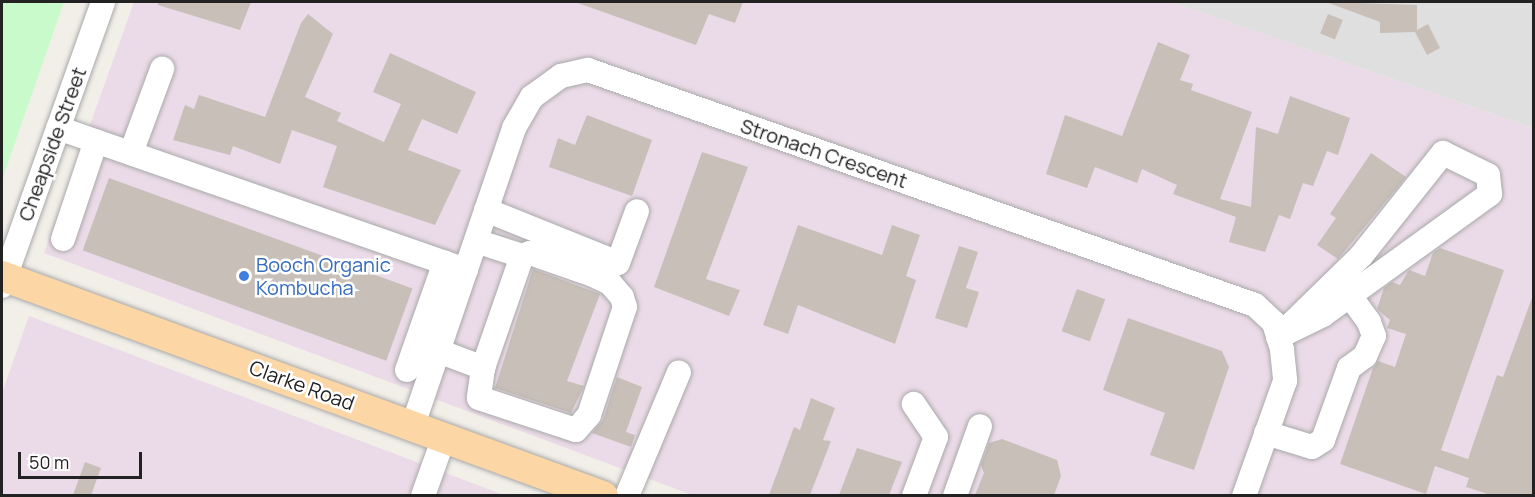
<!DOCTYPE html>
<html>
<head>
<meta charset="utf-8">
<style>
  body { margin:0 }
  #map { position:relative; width:1535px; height:497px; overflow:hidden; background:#f2efe9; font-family:Manrope,sans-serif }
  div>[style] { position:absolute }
  .residential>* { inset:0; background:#e0dfdf }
  .industrial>* { inset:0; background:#ebdbe8 }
  .park>* { inset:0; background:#c8facc }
  .building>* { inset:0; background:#c7bfb8; transform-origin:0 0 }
  .roads { filter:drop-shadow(0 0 2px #a9a9a9) drop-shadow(0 0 2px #a9a9a9) }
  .minor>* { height:24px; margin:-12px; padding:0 12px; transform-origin:12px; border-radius:12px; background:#fff }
  .major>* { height:30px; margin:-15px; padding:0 15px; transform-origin:15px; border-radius:15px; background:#fcd6a4 }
  .dots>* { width:16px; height:16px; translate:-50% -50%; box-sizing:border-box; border:3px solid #fff; border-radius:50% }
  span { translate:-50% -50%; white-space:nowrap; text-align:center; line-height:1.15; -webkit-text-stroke:5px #fff; paint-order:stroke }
  .street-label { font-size:20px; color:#222 }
  .shop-label { font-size:20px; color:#366cbe }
  .left { translate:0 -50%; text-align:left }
  .frame { position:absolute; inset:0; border:3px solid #222; pointer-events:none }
  .scale { position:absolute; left:18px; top:452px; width:124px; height:27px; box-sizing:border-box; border:3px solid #222; border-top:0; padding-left:8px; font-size:18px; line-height:21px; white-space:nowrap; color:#222; -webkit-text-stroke:4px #fff; paint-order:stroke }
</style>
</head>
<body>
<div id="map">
  <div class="residential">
    <div style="clip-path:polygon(1172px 2px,1533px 2px,1533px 128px)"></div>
  </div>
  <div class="industrial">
    <div style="clip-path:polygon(134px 2px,1172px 2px,1533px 128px,1533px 495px,692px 495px,44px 253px)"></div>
    <div style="clip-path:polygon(29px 316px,504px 495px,2px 496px,2px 393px)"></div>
  </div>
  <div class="park">
    <div style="clip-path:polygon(2px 2px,64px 2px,2px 180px)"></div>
  </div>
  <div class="building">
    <div style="clip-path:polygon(158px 2px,251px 2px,240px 30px,158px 5px)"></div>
    <div style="clip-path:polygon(575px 2px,743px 2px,735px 23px,709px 14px,696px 45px)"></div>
    <div style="clip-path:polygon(1326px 2px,1417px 5px,1417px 30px,1428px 24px,1440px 48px,1427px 55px,1415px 32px,1380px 33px,1380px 22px)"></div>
    <div style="clip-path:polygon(308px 14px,333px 34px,305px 97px,341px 113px,337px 121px,384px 142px,401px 104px,373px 92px,390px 53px,476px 92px,457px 134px,422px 119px,408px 150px,461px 170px,435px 225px,323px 187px,337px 146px,292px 130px,280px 164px,233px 146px,230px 155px,173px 140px,185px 105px,194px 109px,199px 95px,265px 117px,301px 23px)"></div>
    <div style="left:1328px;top:14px;width:16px;height:21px;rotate:22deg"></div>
    <div style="clip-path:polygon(1158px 42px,1190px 55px,1180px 80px,1193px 84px,1191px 90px,1252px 112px,1220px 199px,1251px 207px,1256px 127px,1278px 134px,1290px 96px,1350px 118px,1338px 155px,1327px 151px,1313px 186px,1303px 183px,1290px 219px,1279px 215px,1265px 252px,1229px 242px,1236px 217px,1173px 194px,1177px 185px,1142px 169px,1137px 183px,1095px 167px,1087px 188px,1046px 174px,1065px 115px,1122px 136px)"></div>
    <div style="clip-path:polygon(587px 115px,652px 140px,632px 196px,549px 167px,558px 138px,575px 145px)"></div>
    <div style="clip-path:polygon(702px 152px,748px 167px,706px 279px,740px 290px,729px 316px,654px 287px)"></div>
    <div style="clip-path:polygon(1371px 153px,1406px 177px,1338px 259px,1317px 245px,1336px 218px,1330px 214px)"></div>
    <div style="left:109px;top:178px;width:323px;height:77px;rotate:20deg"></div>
    <div style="clip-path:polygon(798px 225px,882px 255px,892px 225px,920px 235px,906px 276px,916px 280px,895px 344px,798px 305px,788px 334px,763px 325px)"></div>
    <div style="clip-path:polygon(959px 246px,978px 252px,966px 288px,979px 292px,967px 328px,935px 318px)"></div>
    <div style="clip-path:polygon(1440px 248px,1504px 270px,1441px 450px,1468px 459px,1497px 375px,1503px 377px,1533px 295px,1533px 495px,1491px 495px,1466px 487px,1469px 478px,1435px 466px,1426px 494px,1340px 464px,1373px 368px,1378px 361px,1395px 367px,1406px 334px,1387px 328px,1390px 320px,1377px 309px,1384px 288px,1392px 282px,1400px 285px,1409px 270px,1425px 276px,1433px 253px)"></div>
    <div style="clip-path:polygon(533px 269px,600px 294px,567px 381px,584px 386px,571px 413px,495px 388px)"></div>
    <div style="left:1077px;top:289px;width:30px;height:45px;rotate:20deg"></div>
    <div style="clip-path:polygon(1128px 318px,1222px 351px,1229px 367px,1194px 470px,1150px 455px,1165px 413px,1103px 390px)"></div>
    <div style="clip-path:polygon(617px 377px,642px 387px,626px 432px,635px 435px,631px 447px,592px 433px,603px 420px)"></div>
    <div style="clip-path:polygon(811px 398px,835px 408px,823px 440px,831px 441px,810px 495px,769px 495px,794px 427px,800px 430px)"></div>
    <div style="clip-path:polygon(1002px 439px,1057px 460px,1061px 476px,1054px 495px,975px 495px,984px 473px,981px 465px,989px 443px)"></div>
    <div style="clip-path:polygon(857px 448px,902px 462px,889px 495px,839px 495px)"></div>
    <div style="clip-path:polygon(85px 462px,101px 468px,91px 495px,73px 495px)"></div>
  </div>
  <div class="roads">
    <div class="minor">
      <div style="left:58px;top:128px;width:432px;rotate:19.2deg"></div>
      <div style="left:131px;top:153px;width:90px;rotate:-69.7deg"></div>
      <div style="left:1443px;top:153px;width:50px;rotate:26.1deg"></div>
      <div style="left:1488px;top:175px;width:19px;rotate:84deg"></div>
      <div style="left:1490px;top:194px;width:206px;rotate:144.1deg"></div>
      <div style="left:1323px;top:315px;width:50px;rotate:153.9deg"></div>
      <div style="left:1278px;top:337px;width:116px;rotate:-44.3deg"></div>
      <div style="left:1361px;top:256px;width:132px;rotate:-51.5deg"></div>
      <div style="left:486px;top:210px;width:142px;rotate:21.9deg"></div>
      <div style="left:618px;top:263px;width:55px;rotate:-69.9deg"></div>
      <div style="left:63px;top:239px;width:103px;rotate:-71.4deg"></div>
      <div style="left:2px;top:286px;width:301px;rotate:-70.4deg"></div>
      <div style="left:417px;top:343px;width:71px;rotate:20.7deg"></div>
      <div style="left:483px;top:368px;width:119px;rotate:-70.8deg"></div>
      <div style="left:522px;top:256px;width:48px;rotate:-161.9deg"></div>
      <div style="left:483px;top:368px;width:30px;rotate:98deg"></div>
      <div style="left:479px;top:398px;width:102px;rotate:18.3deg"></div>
      <div style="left:576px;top:430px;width:20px;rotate:-49deg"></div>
      <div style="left:589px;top:415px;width:114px;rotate:-71.6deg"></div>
      <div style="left:625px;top:307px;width:10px;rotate:-107deg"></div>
      <div style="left:622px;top:297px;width:18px;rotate:-131deg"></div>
      <div style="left:610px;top:283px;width:19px;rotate:-155deg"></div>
      <div style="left:593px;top:275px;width:67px;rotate:-160.8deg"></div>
      <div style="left:530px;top:253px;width:9px;rotate:159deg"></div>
      <div style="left:407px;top:370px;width:114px;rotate:-70.6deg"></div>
      <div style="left:413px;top:425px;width:314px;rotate:-71.2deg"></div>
      <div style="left:514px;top:128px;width:36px;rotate:-60deg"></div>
      <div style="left:532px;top:97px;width:36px;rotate:-36deg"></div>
      <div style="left:561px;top:76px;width:28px;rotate:-13deg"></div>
      <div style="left:588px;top:70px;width:707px;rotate:19.41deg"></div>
      <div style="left:1255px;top:305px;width:26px;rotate:43deg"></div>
      <div style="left:1274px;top:323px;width:28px;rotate:73deg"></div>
      <div style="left:1282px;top:350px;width:31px;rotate:84deg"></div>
      <div style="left:1285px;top:381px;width:122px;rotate:109.6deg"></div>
      <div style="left:1266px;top:433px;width:48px;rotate:16.9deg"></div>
      <div style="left:1312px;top:447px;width:13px;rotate:-32deg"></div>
      <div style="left:1323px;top:440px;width:77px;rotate:-70.1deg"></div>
      <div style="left:1349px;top:368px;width:20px;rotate:-37deg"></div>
      <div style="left:1365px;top:356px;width:22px;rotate:-66deg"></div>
      <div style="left:1374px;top:336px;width:15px;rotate:-110deg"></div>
      <div style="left:1369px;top:322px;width:32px;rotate:-126deg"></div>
      <div style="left:423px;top:496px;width:63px;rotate:-70.4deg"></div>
      <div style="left:627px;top:496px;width:134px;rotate:-67.2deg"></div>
      <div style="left:914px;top:496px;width:63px;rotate:-69.6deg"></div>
      <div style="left:936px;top:437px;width:40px;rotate:-124deg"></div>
      <div style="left:955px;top:496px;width:74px;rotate:-70.3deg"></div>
    </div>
    <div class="major">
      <div style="left:2px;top:276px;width:640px;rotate:20.11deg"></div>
    </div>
  </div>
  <div class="dots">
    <div style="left:244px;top:276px;background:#3f7fe0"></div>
  </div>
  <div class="street-label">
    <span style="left:52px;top:144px;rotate:-70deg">Cheapside Street</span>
    <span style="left:824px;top:153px;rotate:19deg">Stronach Crescent</span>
    <span style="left:302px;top:385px;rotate:20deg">Clarke Road</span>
  </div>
  <div class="shop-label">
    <span class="left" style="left:256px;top:276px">Booch Organic<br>Kombucha</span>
  </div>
  <div class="frame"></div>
  <div class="scale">50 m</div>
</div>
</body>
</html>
